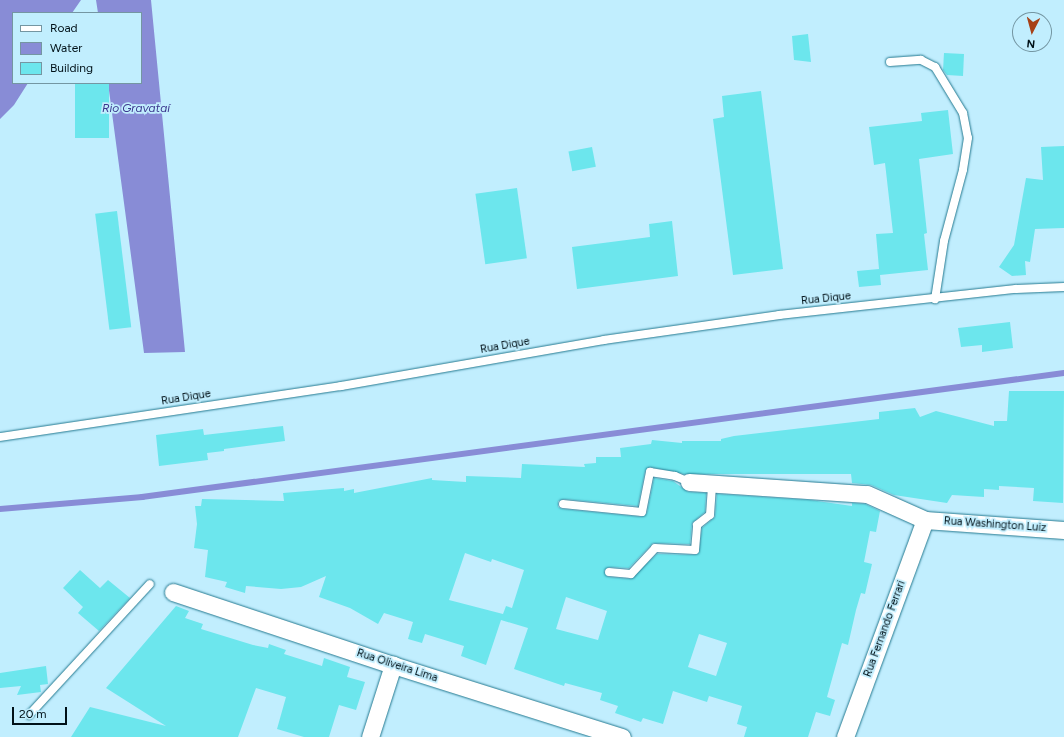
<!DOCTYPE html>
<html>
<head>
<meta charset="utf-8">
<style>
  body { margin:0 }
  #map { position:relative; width:1064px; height:737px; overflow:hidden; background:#c1eefe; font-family:Figtree,sans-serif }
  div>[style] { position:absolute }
  .water>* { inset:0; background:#888cd6 }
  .stream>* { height:5.5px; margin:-2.75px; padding:0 2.75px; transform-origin:2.75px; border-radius:2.75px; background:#888cd6 }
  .building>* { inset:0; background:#6ce6ed; transform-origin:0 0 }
  .roads { filter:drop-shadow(0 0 1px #247990) drop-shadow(0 0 1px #247990) }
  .service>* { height:8px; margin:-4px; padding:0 4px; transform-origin:4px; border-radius:4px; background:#fff }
  .minor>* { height:17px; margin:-8.5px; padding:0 8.5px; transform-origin:8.5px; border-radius:8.5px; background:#fff }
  span { translate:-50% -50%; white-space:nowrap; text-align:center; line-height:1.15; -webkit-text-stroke:3.5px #c1eefe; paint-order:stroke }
  .street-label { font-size:11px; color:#001118 }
  .water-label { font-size:12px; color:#3b368d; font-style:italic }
  .legend { position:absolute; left:12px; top:12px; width:130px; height:72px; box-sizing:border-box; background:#c1eefe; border:1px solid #7496a2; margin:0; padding:5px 7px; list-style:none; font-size:12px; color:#001118 }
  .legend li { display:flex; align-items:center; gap:8px; height:20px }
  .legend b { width:20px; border:1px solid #7496a2 }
  .north { position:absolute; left:1012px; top:12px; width:40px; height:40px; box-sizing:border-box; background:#c1eefe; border:1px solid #7496a2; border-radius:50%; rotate:186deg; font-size:11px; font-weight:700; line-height:16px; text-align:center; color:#001118 }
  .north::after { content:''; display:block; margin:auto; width:14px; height:18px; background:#a74117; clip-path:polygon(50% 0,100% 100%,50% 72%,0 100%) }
  .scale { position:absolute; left:12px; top:707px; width:55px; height:18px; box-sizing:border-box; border:2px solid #001118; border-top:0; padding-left:5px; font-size:12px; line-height:14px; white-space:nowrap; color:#001118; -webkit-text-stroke:3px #c1eefe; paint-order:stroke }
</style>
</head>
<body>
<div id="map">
  <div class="water">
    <div style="clip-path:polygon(0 0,81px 0,72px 13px,13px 13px,13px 83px,28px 83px,14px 105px,0 119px)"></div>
    <div style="clip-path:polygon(96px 0,151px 0,185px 352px,144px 353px,108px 83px,141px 83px,141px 13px,98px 13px)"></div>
  </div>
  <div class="stream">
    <div style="left:0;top:509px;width:143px;rotate:-4.8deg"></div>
    <div style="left:142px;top:497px;width:930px;rotate:-7.66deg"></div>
  </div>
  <div class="building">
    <div style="clip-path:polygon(808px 34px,811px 62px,794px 60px,792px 36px)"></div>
    <div style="clip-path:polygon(944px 53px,964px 54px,963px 76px,947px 75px,943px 70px)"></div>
    <div style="left:75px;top:83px;width:34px;height:55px"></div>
    <div style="clip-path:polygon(761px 91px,783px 269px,733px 275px,713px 119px,724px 117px,722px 96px)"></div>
    <div style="clip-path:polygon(948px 110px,953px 154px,919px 159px,927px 233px,924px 234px,928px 270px,880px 275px,881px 285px,859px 287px,857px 271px,879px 269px,876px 234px,893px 233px,885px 163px,874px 165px,869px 127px,922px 121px,921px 113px)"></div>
    <div style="clip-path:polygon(1064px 146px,1064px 228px,1035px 229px,1030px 262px,1025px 261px,1026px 275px,1012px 276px,999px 267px,1014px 245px,1026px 178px,1043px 180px,1041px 147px)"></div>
    <div style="left:592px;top:147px;width:20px;height:24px;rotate:79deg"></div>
    <div style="left:517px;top:188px;width:71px;height:42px;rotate:82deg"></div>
    <div style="left:117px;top:211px;width:117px;height:22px;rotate:83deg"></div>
    <div style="clip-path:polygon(672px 221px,678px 276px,577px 289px,572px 247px,650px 237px,649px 224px)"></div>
    <div style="clip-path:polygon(1010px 322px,1013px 348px,982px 352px,982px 345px,961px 347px,958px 328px)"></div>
    <div style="clip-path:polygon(evenodd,1009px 391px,1064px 391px,1063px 503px,1033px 501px,1034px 488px,999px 486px,999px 490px,984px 489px,984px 497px,952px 495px,947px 503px,894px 495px,871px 485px,852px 483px,851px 474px,684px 474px,650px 467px,645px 471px,638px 506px,564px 499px,558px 501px,558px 507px,562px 509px,642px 517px,647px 513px,654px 478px,673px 481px,688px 492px,706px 493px,705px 512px,692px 523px,690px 544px,653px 543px,629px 568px,609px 567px,604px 571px,608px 577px,630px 579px,657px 554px,695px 555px,699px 553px,702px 528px,715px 517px,717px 494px,810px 500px,852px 506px,852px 503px,865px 504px,880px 511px,876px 532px,870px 531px,864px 562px,872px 564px,865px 594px,861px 593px,856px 610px,848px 645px,842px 643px,827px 697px,835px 700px,830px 716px,816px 712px,808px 737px,744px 737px,747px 727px,737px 724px,742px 706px,709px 696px,707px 702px,673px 691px,663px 724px,643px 718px,641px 722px,615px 713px,618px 706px,600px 700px,602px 693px,565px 683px,564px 686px,514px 669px,528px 628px,501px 620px,486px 665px,461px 656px,464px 646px,425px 634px,422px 643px,408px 639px,413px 622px,384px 613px,378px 624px,350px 608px,319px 597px,326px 576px,301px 587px,281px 589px,246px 586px,245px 593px,225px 587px,227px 582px,205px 577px,208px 550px,194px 548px,197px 524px,195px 506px,201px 506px,202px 499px,284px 501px,283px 493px,344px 488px,344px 491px,354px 489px,354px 493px,432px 478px,432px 480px,466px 482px,466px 476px,521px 478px,522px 464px,585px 467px,584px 464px,596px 463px,596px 457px,621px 457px,620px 448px,651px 444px,652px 440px,682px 443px,682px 441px,721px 441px,721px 439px,734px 436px,879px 419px,879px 412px,915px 408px,920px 417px,936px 411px,994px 426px,994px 421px,1007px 421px,1009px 391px,465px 553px,491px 562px,492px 559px,524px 570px,512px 608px,506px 606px,503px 614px,449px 600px,465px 553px,1009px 391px,566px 597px,607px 611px,598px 640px,556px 629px,566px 597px,1009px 391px,699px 634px,727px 643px,716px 676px,688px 667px,699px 634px)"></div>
    <div style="clip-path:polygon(283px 426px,285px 441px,224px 449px,224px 451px,207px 453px,208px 460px,159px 466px,156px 435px,203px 429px,204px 435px)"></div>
    <div style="clip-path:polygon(80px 570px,100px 588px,108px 580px,130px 598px,99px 631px,78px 613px,83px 607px,63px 588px)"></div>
    <div style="clip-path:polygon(176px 606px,189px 611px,185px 618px,203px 624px,201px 629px,253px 645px,268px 648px,269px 644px,286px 650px,284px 654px,322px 666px,324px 658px,350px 667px,347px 677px,365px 682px,356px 710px,339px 705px,329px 737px,304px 737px,277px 729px,286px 697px,256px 688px,238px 737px,71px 737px,90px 707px,166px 726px,106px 688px)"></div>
    <div style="clip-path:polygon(46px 666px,48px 684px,40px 685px,41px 692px,17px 695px,21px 686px,0 688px,0 673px)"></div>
  </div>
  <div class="roads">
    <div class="service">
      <div style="left:890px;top:62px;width:31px;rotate:-4deg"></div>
      <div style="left:921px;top:60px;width:16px;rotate:27deg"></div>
      <div style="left:935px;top:67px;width:54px;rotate:58.7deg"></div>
      <div style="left:963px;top:113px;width:25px;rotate:79deg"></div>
      <div style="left:968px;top:138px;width:32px;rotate:99deg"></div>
      <div style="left:963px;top:170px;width:73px;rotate:105deg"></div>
      <div style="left:944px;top:241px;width:59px;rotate:98.8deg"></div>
      <div style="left:0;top:437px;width:345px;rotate:-8.5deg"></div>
      <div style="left:341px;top:386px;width:267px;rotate:-9.9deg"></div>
      <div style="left:604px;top:340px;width:177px;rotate:-8.1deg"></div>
      <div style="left:779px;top:315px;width:238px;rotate:-6.3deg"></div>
      <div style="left:1016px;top:289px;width:48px;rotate:-2.4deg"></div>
      <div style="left:563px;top:504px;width:79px;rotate:5.8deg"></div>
      <div style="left:642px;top:512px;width:41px;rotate:-78.7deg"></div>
      <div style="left:650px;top:472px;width:25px;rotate:9deg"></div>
      <div style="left:675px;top:476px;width:15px;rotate:23deg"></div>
      <div style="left:609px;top:572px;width:22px;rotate:5deg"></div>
      <div style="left:631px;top:574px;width:35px;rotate:-47deg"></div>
      <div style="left:655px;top:548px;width:40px;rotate:2.9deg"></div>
      <div style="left:695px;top:550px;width:25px;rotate:-85deg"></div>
      <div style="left:697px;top:525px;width:16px;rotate:-38deg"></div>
      <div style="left:710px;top:515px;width:31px;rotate:-86deg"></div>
      <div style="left:29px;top:715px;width:178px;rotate:-47.3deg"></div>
    </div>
    <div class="minor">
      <div style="left:689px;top:482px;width:178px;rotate:3.9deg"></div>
      <div style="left:867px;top:494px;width:64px;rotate:24.1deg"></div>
      <div style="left:925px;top:520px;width:139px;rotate:4.1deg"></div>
      <div style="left:173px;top:592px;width:232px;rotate:18.4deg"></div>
      <div style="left:393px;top:665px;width:240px;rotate:17.5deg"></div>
      <div style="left:370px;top:737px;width:76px;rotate:-72.3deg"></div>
      <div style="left:845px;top:737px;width:231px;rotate:-69.8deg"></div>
    </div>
  </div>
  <div class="street-label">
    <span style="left:826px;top:299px;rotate:-6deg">Rua Dique</span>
    <span style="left:505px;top:346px;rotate:-10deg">Rua Dique</span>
    <span style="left:186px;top:398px;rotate:-9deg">Rua Dique</span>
    <span style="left:995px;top:525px;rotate:4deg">Rua Washington Luiz</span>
    <span style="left:885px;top:629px;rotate:-70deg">Rua Fernando Ferrari</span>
    <span style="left:397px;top:666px;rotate:18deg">Rua Oliveira Lima</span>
  </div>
  <div class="water-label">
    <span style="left:136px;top:109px">Rio Gravataí</span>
  </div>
  <ul class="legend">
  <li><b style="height:5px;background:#fff"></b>Road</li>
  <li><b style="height:11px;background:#888cd6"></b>Water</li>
  <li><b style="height:11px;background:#6ce6ed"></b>Building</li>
  </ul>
  <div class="north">N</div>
  <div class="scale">20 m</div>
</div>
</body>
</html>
